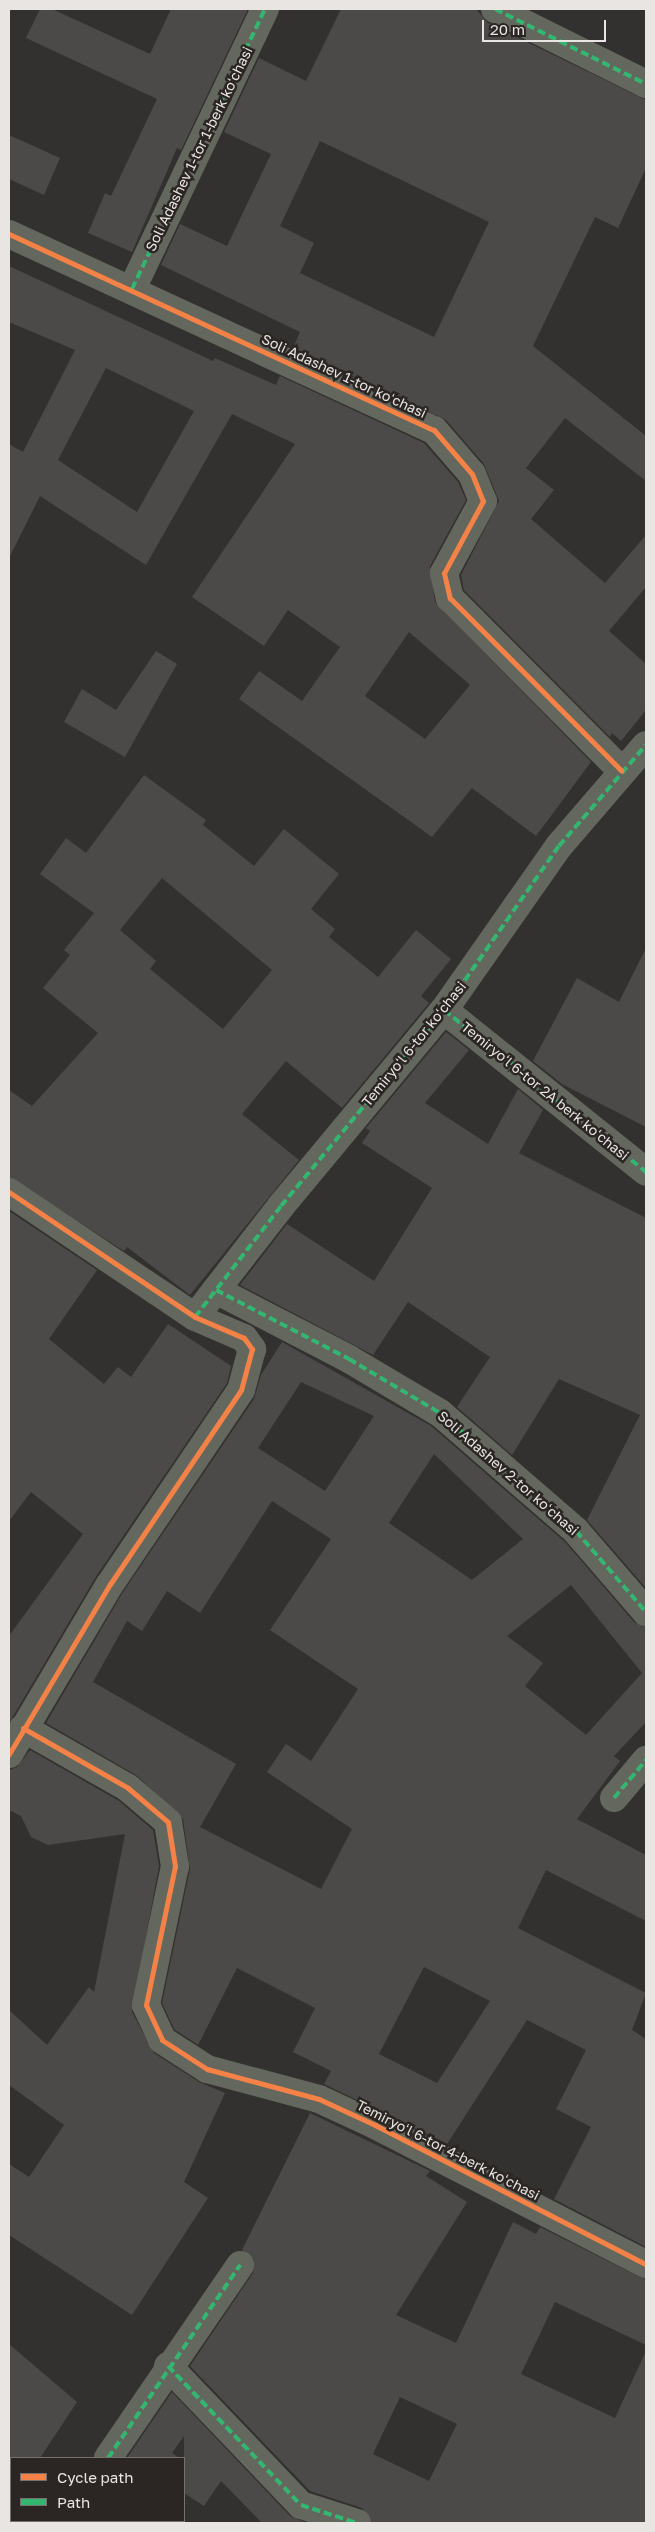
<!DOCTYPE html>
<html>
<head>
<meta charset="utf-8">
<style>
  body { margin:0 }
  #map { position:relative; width:655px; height:2532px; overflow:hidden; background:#33312f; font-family:"Golos Text",sans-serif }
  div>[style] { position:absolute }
  .building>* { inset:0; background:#4c4a49 }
  .street>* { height:28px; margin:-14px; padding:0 14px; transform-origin:14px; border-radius:14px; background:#64675e }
  .quiet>* { height:4px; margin-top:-2px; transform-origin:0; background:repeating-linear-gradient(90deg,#33b770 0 8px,transparent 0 12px) }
  .cycleway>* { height:5px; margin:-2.5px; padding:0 2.5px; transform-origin:2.5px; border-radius:2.5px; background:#f48246 }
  span { translate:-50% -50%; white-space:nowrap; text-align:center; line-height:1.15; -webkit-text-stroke:5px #2b2623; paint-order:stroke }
  .street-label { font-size:14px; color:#e8e5e3 }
  .frame { position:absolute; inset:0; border:10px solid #e8e5e3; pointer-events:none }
  .legend { position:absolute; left:10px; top:2457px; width:175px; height:65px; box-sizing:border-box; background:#2b2623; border:1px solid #777270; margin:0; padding:6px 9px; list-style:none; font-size:15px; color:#e8e5e3 }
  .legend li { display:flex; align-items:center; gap:10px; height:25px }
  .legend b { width:25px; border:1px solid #777270 }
  .scale { position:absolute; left:482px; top:20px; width:124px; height:22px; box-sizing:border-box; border:2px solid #e8e5e3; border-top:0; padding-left:6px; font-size:15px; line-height:18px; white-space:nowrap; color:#e8e5e3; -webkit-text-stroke:4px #2b2623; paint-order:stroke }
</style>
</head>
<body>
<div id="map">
  <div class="building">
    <div style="clip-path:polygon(40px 9px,52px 9px,150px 54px,171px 9px,248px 9px,181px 150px,177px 148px,132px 252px,88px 233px,105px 193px,111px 196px,157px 99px,26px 38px)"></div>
    <div style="clip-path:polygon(evenodd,341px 9px,476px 9px,488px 23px,646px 100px,646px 168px,618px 228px,595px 217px,533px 346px,646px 436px,646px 481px,565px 418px,526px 468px,554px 490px,531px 519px,605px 583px,646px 535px,646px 587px,609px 631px,646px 664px,646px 710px,621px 741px,612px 733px,610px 737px,464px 590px,461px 575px,499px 501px,484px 464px,446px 420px,293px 348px,300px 332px,161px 265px,180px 224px,227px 246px,271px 154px,224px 132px,259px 58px,306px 81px,341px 9px,320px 141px,489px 222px,434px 337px,300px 273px,314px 243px,280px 226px,320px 141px)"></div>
    <div style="clip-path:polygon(9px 135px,60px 158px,44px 195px,9px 179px)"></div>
    <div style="clip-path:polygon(evenodd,9px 266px,213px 361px,215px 358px,276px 385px,280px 376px,424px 443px,458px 482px,466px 500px,430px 566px,435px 602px,591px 762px,536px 836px,472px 788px,432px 837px,239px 699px,259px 671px,302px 701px,340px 647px,288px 610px,264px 646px,192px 597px,295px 444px,232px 414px,146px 565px,40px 496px,9px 558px,9px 444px,23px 452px,75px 350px,9px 322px,9px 266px,106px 368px,194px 411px,137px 512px,58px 460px,106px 368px,9px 266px,409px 632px,470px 685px,425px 739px,365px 696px,409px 632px)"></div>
    <div style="clip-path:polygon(156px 651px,177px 664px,125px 757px,64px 722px,82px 689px,116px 710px)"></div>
    <div style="clip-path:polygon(evenodd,144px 775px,206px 820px,203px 825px,254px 866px,284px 829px,339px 874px,311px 909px,335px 929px,329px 937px,378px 977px,416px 930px,451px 959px,421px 996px,429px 1003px,342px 1108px,286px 1061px,242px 1114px,299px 1160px,190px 1295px,127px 1247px,124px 1251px,9px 1177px,9px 1090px,32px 1106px,98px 1033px,43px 988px,70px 955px,64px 950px,94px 913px,40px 874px,66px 838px,86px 853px,144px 775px,162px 878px,272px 970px,223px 1029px,150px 969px,156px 961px,120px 930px,162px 878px)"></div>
    <div style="clip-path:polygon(646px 948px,646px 1127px,562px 1084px,533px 1061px,577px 978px,619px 1002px)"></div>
    <div style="clip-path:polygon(446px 1032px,469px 1050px,425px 1103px,488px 1144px,518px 1089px,543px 1110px,519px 1153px,646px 1218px,646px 1588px,587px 1520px,640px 1415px,559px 1379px,512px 1455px,457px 1407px,490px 1357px,408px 1302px,373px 1355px,240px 1285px,287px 1224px,374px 1281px,432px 1188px,362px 1143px,370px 1131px,366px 1128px)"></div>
    <div style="clip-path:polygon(9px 1211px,97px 1270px,49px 1339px,104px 1384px,118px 1367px,131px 1377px,168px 1324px,231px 1366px,227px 1383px,97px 1575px,9px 1723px,9px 1636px,83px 1534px,31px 1492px,9px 1521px)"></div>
    <div style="clip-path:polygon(evenodd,282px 1342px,431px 1426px,565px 1542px,634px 1622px,646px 1627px,646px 1722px,614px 1756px,620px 1761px,577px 1819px,646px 1855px,646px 1921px,546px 1870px,518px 1928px,646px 1993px,632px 2030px,646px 2039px,646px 2247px,554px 2199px,591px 2127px,556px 2109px,586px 2050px,527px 2020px,447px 2144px,324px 2084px,331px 2071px,293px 2052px,315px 2008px,237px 1968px,198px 2045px,174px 2029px,162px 2003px,190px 1869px,183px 1819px,136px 1775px,46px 1723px,123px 1592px,254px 1399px,261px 1375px,282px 1342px,301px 1382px,374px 1416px,325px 1491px,258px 1448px,301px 1382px,282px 1342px,434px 1454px,523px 1539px,472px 1580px,389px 1523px,434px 1454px,282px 1342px,272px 1501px,331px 1539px,270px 1630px,358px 1689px,311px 1761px,286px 1744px,267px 1772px,352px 1829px,321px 1889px,200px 1827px,236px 1764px,93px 1682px,127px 1621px,142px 1631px,167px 1591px,200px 1613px,272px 1501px,282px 1342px,571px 1585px,642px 1673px,586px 1735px,525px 1686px,543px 1663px,507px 1636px,571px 1585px,282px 1342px,424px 1967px,490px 2001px,437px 2083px,379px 2054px,424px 1967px)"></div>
    <div style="clip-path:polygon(30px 1750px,119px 1801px,153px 1830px,159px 1866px,132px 2012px,154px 2053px,199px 2082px,225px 2093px,184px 2182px,208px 2198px,132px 2315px,9px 2235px,9px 2164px,29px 2177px,64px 2125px,9px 2085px,9px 2010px,47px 2045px,89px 1987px,94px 1992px,125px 1834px,48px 1845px,31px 1837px,21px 1816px,9px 1810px,9px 1770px,17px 1767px)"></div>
    <div style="clip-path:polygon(evenodd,310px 2113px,430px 2171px,426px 2176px,467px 2202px,396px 2315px,456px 2343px,513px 2222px,536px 2234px,540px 2227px,646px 2280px,646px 2345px,555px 2302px,521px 2374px,615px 2418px,646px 2351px,646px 2523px,372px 2523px,362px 2508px,310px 2491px,190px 2366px,253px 2273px,254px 2259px,242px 2250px,310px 2113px,400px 2397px,457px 2424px,429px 2481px,373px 2454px,400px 2397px)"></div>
    <div style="clip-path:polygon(9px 2344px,77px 2402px,40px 2458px,9px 2458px)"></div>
    <div style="clip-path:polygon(172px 2392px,290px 2516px,307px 2523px,262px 2523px,221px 2481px,204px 2506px,184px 2493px,184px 2436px,172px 2453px,179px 2458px,127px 2458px)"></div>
  </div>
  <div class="street">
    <div style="left:495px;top:9px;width:169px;rotate:26.4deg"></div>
    <div style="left:9px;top:234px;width:468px;rotate:24.8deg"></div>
    <div style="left:434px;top:430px;width:58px;rotate:49.2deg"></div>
    <div style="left:472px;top:474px;width:29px;rotate:68deg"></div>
    <div style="left:483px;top:501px;width:82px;rotate:118.4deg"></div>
    <div style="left:444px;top:573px;width:26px;rotate:77deg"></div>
    <div style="left:450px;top:598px;width:243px;rotate:45.2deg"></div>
    <div style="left:132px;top:289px;width:310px;rotate:-64.6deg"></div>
    <div style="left:444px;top:1010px;width:259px;rotate:38.7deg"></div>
    <div style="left:9px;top:1192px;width:224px;rotate:33.9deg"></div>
    <div style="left:195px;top:1317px;width:53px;rotate:23.2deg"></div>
    <div style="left:244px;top:1338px;width:14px;rotate:54deg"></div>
    <div style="left:252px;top:1349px;width:42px;rotate:105deg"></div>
    <div style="left:241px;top:1390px;width:234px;rotate:124deg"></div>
    <div style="left:110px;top:1584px;width:198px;rotate:120.7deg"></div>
    <div style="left:216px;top:1290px;width:150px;rotate:27.4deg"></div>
    <div style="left:349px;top:1359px;width:106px;rotate:30.7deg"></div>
    <div style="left:440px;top:1413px;width:180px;rotate:40.9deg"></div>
    <div style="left:576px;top:1531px;width:107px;rotate:49.2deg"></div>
    <div style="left:195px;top:1317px;width:140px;rotate:-52.2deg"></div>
    <div style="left:281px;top:1206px;width:255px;rotate:-50.3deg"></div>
    <div style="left:444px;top:1010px;width:200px;rotate:-55deg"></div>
    <div style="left:559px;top:846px;width:133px;rotate:-49.3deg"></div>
    <div style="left:23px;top:1728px;width:121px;rotate:29.7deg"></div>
    <div style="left:128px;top:1788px;width:52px;rotate:40.4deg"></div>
    <div style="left:168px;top:1822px;width:45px;rotate:81deg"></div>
    <div style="left:175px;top:1866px;width:142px;rotate:101.8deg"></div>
    <div style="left:146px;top:2005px;width:38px;rotate:65deg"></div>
    <div style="left:162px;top:2040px;width:54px;rotate:32.8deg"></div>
    <div style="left:207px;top:2069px;width:116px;rotate:15deg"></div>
    <div style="left:319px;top:2099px;width:62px;rotate:24.9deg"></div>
    <div style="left:375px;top:2125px;width:305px;rotate:27.2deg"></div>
    <div style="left:614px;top:1798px;width:50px;rotate:-49.9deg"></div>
    <div style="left:168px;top:2366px;width:192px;rotate:46.3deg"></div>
    <div style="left:301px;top:2505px;width:59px;rotate:17.8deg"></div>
    <div style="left:108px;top:2458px;width:234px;rotate:-55.6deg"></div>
    <div style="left:65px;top:2523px;width:3px;rotate:-45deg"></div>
  </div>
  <div class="quiet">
    <div style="left:495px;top:9px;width:169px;rotate:26.4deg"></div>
    <div style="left:132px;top:289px;width:310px;rotate:-64.6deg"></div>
    <div style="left:444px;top:1010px;width:259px;rotate:38.7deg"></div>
    <div style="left:216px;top:1290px;width:150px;rotate:27.4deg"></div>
    <div style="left:349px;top:1359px;width:106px;rotate:30.7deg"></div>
    <div style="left:440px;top:1413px;width:180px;rotate:40.9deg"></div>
    <div style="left:576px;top:1531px;width:107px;rotate:49.2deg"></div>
    <div style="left:195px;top:1317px;width:140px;rotate:-52.2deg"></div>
    <div style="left:281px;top:1206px;width:255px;rotate:-50.3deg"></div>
    <div style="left:444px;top:1010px;width:200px;rotate:-55deg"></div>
    <div style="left:559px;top:846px;width:133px;rotate:-49.3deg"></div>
    <div style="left:614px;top:1798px;width:50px;rotate:-49.9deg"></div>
    <div style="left:168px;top:2366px;width:192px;rotate:46.3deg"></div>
    <div style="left:301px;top:2505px;width:59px;rotate:17.8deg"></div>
    <div style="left:108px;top:2458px;width:234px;rotate:-55.6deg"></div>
    <div style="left:65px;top:2523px;width:3px;rotate:-45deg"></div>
  </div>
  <div class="cycleway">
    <div style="left:9px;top:234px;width:468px;rotate:24.8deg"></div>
    <div style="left:434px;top:430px;width:58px;rotate:49.2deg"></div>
    <div style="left:472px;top:474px;width:29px;rotate:68deg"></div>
    <div style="left:483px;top:501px;width:82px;rotate:118.4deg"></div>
    <div style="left:444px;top:573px;width:26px;rotate:77deg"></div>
    <div style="left:450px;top:598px;width:243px;rotate:45.2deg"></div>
    <div style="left:9px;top:1192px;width:224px;rotate:33.9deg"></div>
    <div style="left:195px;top:1317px;width:53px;rotate:23.2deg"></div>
    <div style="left:244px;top:1338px;width:14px;rotate:54deg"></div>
    <div style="left:252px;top:1349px;width:42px;rotate:105deg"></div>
    <div style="left:241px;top:1390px;width:234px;rotate:124deg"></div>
    <div style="left:110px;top:1584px;width:198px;rotate:120.7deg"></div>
    <div style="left:23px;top:1728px;width:121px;rotate:29.7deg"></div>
    <div style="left:128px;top:1788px;width:52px;rotate:40.4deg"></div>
    <div style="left:168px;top:1822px;width:45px;rotate:81deg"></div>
    <div style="left:175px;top:1866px;width:142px;rotate:101.8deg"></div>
    <div style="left:146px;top:2005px;width:38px;rotate:65deg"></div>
    <div style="left:162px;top:2040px;width:54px;rotate:32.8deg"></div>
    <div style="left:207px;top:2069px;width:116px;rotate:15deg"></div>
    <div style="left:319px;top:2099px;width:62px;rotate:24.9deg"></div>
    <div style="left:375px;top:2125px;width:305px;rotate:27.2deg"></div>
  </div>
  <div class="street-label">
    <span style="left:199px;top:149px;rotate:-64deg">Soli Adashev 1-tor 1-berk koʻchasi</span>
    <span style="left:344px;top:376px;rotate:25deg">Soli Adashev 1-tor koʻchasi</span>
    <span style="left:414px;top:1044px;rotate:-51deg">Temiryoʻl 6-tor koʻchasi</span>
    <span style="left:545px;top:1091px;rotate:39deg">Temiryoʻl 6-tor 2А berk koʻchasi</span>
    <span style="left:508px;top:1473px;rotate:41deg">Soli Adashev 2-tor koʻchasi</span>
    <span style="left:448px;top:2150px;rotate:27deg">Temiryoʻl 6-tor 4-berk koʻchasi</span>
  </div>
  <div class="frame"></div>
  <ul class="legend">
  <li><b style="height:6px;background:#f48246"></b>Cycle path</li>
  <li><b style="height:6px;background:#33b770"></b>Path</li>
  </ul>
  <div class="scale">20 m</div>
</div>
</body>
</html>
